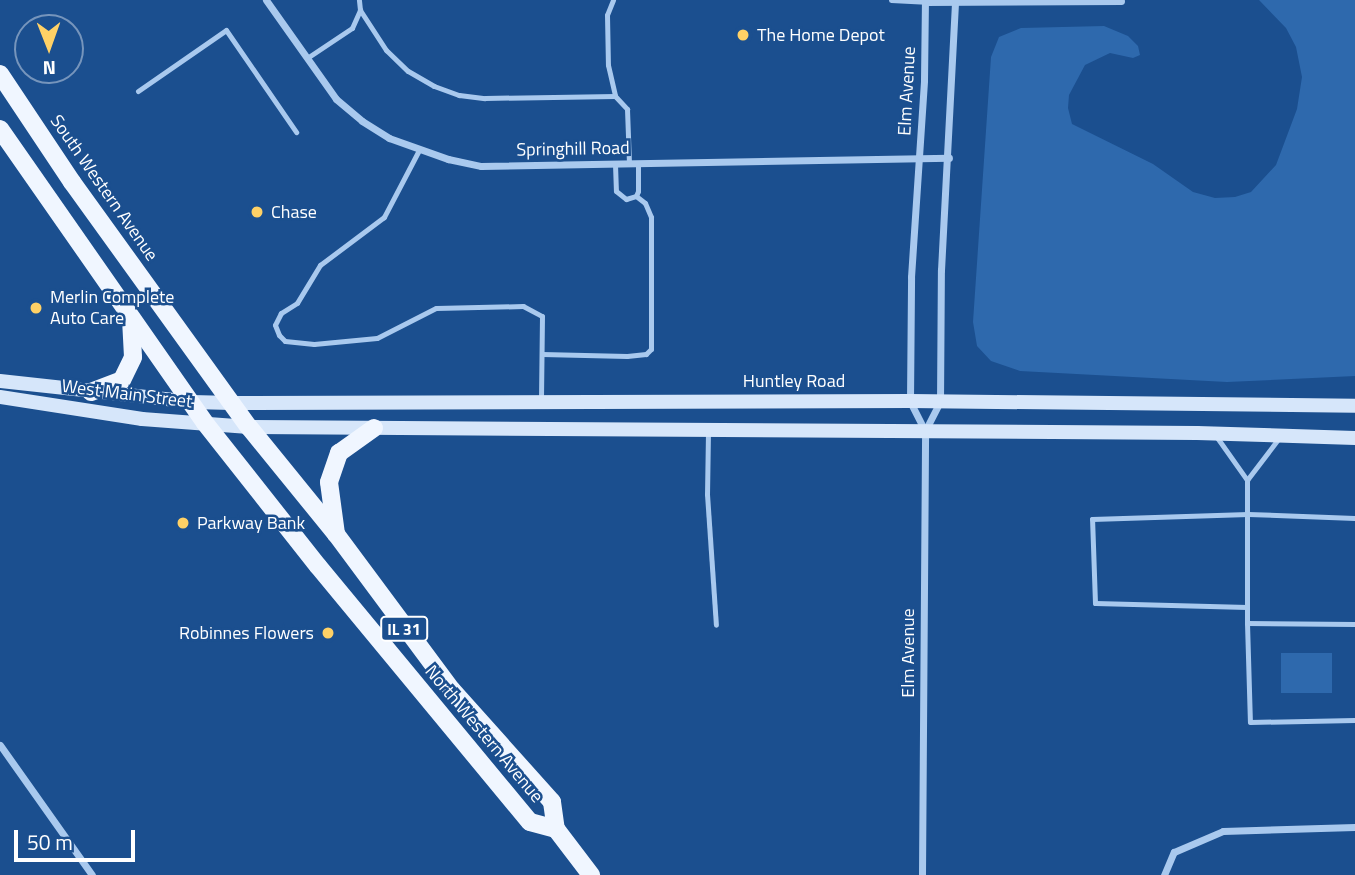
<!DOCTYPE html>
<html>
<head>
<meta charset="utf-8">
<style>
  body { margin:0 }
  #map { position:relative; width:1355px; height:875px; overflow:hidden; background:#1b4f8f; font-family:"Titillium Web",sans-serif }
  div>[style] { position:absolute }
  .green>* { inset:0; background:#2e69ad; transform-origin:0 0 }
  .lane>* { height:5px; margin:-2.5px; padding:0 2.5px; transform-origin:2.5px; border-radius:2.5px; background:#a9c9ee }
  .street>* { height:7px; margin:-3.5px; padding:0 3.5px; transform-origin:3.5px; border-radius:3.5px; background:#a9c9ee }
  .secondary>* { height:14px; margin:-7px; padding:0 7px; transform-origin:7px; border-radius:7px; background:#d6e6fa }
  .primary>* { height:18px; margin:-9px; padding:0 9px; transform-origin:9px; border-radius:9px; background:#f0f6ff }
  .dots>* { width:19px; height:19px; translate:-50% -50%; box-sizing:border-box; border:4px solid #1b4f8f; border-radius:50% }
  span { translate:-50% -50%; white-space:nowrap; text-align:center; line-height:1.15; -webkit-text-stroke:5px #1b4f8f; paint-order:stroke }
  .shield-label span { padding:2px 5px; background:#1b4f8f; border:2px solid; border-radius:5px; -webkit-text-stroke-width:0 }
  .shield-label { font-size:16px; color:#fff; font-weight:700 }
  .poi-label { font-size:18px; color:#fff }
  .left { translate:0 -50%; text-align:left }
  .right { translate:-100% -50%; text-align:right }
  .street-label { font-size:18px; color:#fff }
  .north { position:absolute; left:14px; top:14px; width:70px; height:70px; box-sizing:border-box; background:#1b4f8f; border:2px solid #7695bc; border-radius:50%; rotate:179deg; font-size:19px; font-weight:700; line-height:28px; text-align:center; color:#fff }
  .north::after { content:''; display:block; margin:auto; width:24px; height:32px; background:#ffd166; clip-path:polygon(50% 0,100% 100%,50% 72%,0 100%) }
  .scale { position:absolute; left:14px; top:830px; width:121px; height:32px; box-sizing:border-box; border:4px solid #fff; border-top:0; padding-left:9px; font-size:21px; line-height:24px; white-space:nowrap; color:#fff; -webkit-text-stroke:5px #1b4f8f; paint-order:stroke }
</style>
</head>
<body>
<div id="map">
  <div class="green">
    <div style="clip-path:polygon(1259px 0,1355px 0,1355px 376px,1227px 382px,1020px 371px,991px 361px,977px 346px,973px 322px,991px 57px,999px 37px,1021px 28px,1104px 26px,1128px 36px,1138px 46px,1140px 55px,1133px 58px,1110px 53px,1085px 65px,1069px 95px,1068px 108px,1072px 124px,1153px 164px,1193px 192px,1215px 198px,1235px 197px,1251px 192px,1276px 165px,1297px 109px,1302px 77px,1296px 47px,1286px 28px)"></div>
    <div style="left:1281px;top:653px;width:51px;height:40px"></div>
  </div>
  <div class="lane">
    <div style="left:613px;top:0;width:16px;rotate:112deg"></div>
    <div style="left:607px;top:15px;width:50px;rotate:88.9deg"></div>
    <div style="left:608px;top:65px;width:32px;rotate:77deg"></div>
    <div style="left:891px;top:0;width:34px;rotate:3deg"></div>
    <div style="left:360px;top:10px;width:48px;rotate:57deg"></div>
    <div style="left:386px;top:50px;width:30px;rotate:44deg"></div>
    <div style="left:408px;top:71px;width:30px;rotate:30deg"></div>
    <div style="left:434px;top:86px;width:27px;rotate:20deg"></div>
    <div style="left:459px;top:95px;width:26px;rotate:7deg"></div>
    <div style="left:485px;top:98px;width:130px;rotate:-0.9deg"></div>
    <div style="left:615px;top:96px;width:18px;rotate:47deg"></div>
    <div style="left:627px;top:109px;width:55px;rotate:87.9deg"></div>
    <div style="left:307px;top:58px;width:54px;rotate:-33.7deg"></div>
    <div style="left:352px;top:28px;width:20px;rotate:-66deg"></div>
    <div style="left:360px;top:10px;width:10px;rotate:-96deg"></div>
    <div style="left:138px;top:91px;width:107px;rotate:-34.7deg"></div>
    <div style="left:226px;top:30px;width:124px;rotate:55.5deg"></div>
    <div style="left:419px;top:150px;width:76px;rotate:117.6deg"></div>
    <div style="left:384px;top:217px;width:80px;rotate:143.1deg"></div>
    <div style="left:320px;top:265px;width:44px;rotate:121.2deg"></div>
    <div style="left:297px;top:303px;width:19px;rotate:148deg"></div>
    <div style="left:281px;top:313px;width:13px;rotate:117deg"></div>
    <div style="left:275px;top:325px;width:11px;rotate:68deg"></div>
    <div style="left:279px;top:335px;width:8px;rotate:45deg"></div>
    <div style="left:285px;top:341px;width:29px;rotate:6deg"></div>
    <div style="left:314px;top:344px;width:63px;rotate:-5.4deg"></div>
    <div style="left:377px;top:338px;width:66px;rotate:-27deg"></div>
    <div style="left:436px;top:308px;width:87px;rotate:-1.3deg"></div>
    <div style="left:523px;top:306px;width:21px;rotate:28deg"></div>
    <div style="left:542px;top:316px;width:84px;rotate:90.7deg"></div>
    <div style="left:615px;top:164px;width:27px;rotate:88deg"></div>
    <div style="left:616px;top:191px;width:13px;rotate:39deg"></div>
    <div style="left:626px;top:199px;width:10px;rotate:-17deg"></div>
    <div style="left:636px;top:196px;width:5px;rotate:-68deg"></div>
    <div style="left:638px;top:191px;width:27px;rotate:-90deg"></div>
    <div style="left:542px;top:354px;width:85px;rotate:1.3deg"></div>
    <div style="left:627px;top:356px;width:19px;rotate:-6deg"></div>
    <div style="left:646px;top:354px;width:7px;rotate:-45deg"></div>
    <div style="left:651px;top:349px;width:132px;rotate:-90deg"></div>
    <div style="left:651px;top:217px;width:15px;rotate:-113deg"></div>
    <div style="left:645px;top:203px;width:11px;rotate:-142deg"></div>
    <div style="left:708px;top:432px;width:62px;rotate:90.9deg"></div>
    <div style="left:707px;top:494px;width:131px;rotate:86.1deg"></div>
    <div style="left:1216px;top:436px;width:54px;rotate:54.8deg"></div>
    <div style="left:1247px;top:480px;width:53px;rotate:-52.7deg"></div>
    <div style="left:1247px;top:480px;width:143px;rotate:90deg"></div>
    <div style="left:1247px;top:623px;width:108px;rotate:0.5deg"></div>
    <div style="left:1247px;top:607px;width:152px;rotate:-178.5deg"></div>
    <div style="left:1095px;top:603px;width:84px;rotate:-92deg"></div>
    <div style="left:1092px;top:519px;width:156px;rotate:-1.8deg"></div>
    <div style="left:1248px;top:514px;width:107px;rotate:2.1deg"></div>
    <div style="left:1247px;top:623px;width:99px;rotate:88.3deg"></div>
    <div style="left:1250px;top:722px;width:105px;rotate:-1.1deg"></div>
  </div>
  <div class="street">
    <div style="left:266px;top:0;width:121px;rotate:54.7deg"></div>
    <div style="left:336px;top:99px;width:34px;rotate:40deg"></div>
    <div style="left:362px;top:121px;width:32px;rotate:32deg"></div>
    <div style="left:389px;top:138px;width:63px;rotate:19.6deg"></div>
    <div style="left:448px;top:159px;width:34px;rotate:12deg"></div>
    <div style="left:481px;top:166px;width:468px;rotate:-1deg"></div>
    <div style="left:925px;top:2px;width:196px;rotate:-0.3deg"></div>
    <div style="left:925px;top:431px;width:34px;rotate:-117deg"></div>
    <div style="left:910px;top:401px;width:124px;rotate:-89.5deg"></div>
    <div style="left:911px;top:277px;width:197px;rotate:-86.2deg"></div>
    <div style="left:924px;top:80px;width:80px;rotate:-89.3deg"></div>
    <div style="left:0;top:745px;width:159px;rotate:54.7deg"></div>
    <div style="left:922px;top:875px;width:444px;rotate:-89.6deg"></div>
    <div style="left:925px;top:431px;width:33px;rotate:-63deg"></div>
    <div style="left:940px;top:402px;width:132px;rotate:-89.6deg"></div>
    <div style="left:941px;top:270px;width:270px;rotate:-87deg"></div>
    <div style="left:1164px;top:875px;width:25px;rotate:-67deg"></div>
    <div style="left:1174px;top:852px;width:53px;rotate:-23.2deg"></div>
    <div style="left:1223px;top:831px;width:132px;rotate:-1.7deg"></div>
  </div>
  <div class="secondary">
    <div style="left:0;top:381px;width:193px;rotate:6.2deg"></div>
    <div style="left:192px;top:402px;width:40px;rotate:1.4deg"></div>
    <div style="left:232px;top:403px;width:678px;rotate:-0.17deg"></div>
    <div style="left:910px;top:401px;width:445px;rotate:0.6deg"></div>
    <div style="left:0;top:397px;width:144px;rotate:8.8deg"></div>
    <div style="left:142px;top:419px;width:107px;rotate:4.3deg"></div>
    <div style="left:249px;top:427px;width:948px;rotate:0.36deg"></div>
    <div style="left:1197px;top:433px;width:158px;rotate:1.8deg"></div>
  </div>
  <div class="primary">
    <div style="left:0;top:74px;width:130px;rotate:56.3deg"></div>
    <div style="left:72px;top:182px;width:302px;rotate:54.2deg"></div>
    <div style="left:249px;top:427px;width:138px;rotate:50.9deg"></div>
    <div style="left:336px;top:534px;width:194px;rotate:53.4deg"></div>
    <div style="left:452px;top:690px;width:150px;rotate:48.2deg"></div>
    <div style="left:552px;top:802px;width:27px;rotate:82deg"></div>
    <div style="left:556px;top:829px;width:58px;rotate:52.7deg"></div>
    <div style="left:0;top:129px;width:358px;rotate:55.1deg"></div>
    <div style="left:205px;top:423px;width:182px;rotate:51.7deg"></div>
    <div style="left:318px;top:566px;width:332px;rotate:50.4deg"></div>
    <div style="left:530px;top:822px;width:27px;rotate:15deg"></div>
    <div style="left:91px;top:392px;width:33px;rotate:-21deg"></div>
    <div style="left:122px;top:380px;width:25px;rotate:-64deg"></div>
    <div style="left:133px;top:357px;width:37px;rotate:-93deg"></div>
    <div style="left:336px;top:534px;width:52px;rotate:-97.7deg"></div>
    <div style="left:329px;top:482px;width:31px;rotate:-71deg"></div>
    <div style="left:339px;top:453px;width:43px;rotate:-35.5deg"></div>
  </div>
  <div class="dots">
    <div style="left:743px;top:35px;background:#ffd166"></div>
    <div style="left:257px;top:212px;background:#ffd166"></div>
    <div style="left:36px;top:308px;background:#ffd166"></div>
    <div style="left:183px;top:523px;background:#ffd166"></div>
    <div style="left:328px;top:633px;background:#ffd166"></div>
  </div>
  <div class="shield-label">
    <span style="left:404px;top:629px">IL 31</span>
  </div>
  <div class="poi-label">
    <span class="left" style="left:757px;top:35px">The Home Depot</span>
    <span class="left" style="left:271px;top:212px">Chase</span>
    <span class="left" style="left:50px;top:308px">Merlin Complete<br>Auto Care</span>
    <span class="left" style="left:197px;top:523px">Parkway Bank</span>
    <span class="right" style="left:314px;top:633px">Robinnes Flowers</span>
  </div>
  <div class="street-label">
    <span style="left:907px;top:91px;rotate:-87deg">Elm Avenue</span>
    <span style="left:573px;top:149px;rotate:-1deg">Springhill Road</span>
    <span style="left:104px;top:188px;rotate:55deg">South Western Avenue</span>
    <span style="left:794px;top:381px">Huntley Road</span>
    <span style="left:127px;top:394px;rotate:7deg">West Main Street</span>
    <span style="left:908px;top:653px;rotate:-90deg">Elm Avenue</span>
    <span style="left:484px;top:734px;rotate:50deg">North Western Avenue</span>
  </div>
  <div class="north">N</div>
  <div class="scale">50 m</div>
</div>
</body>
</html>
